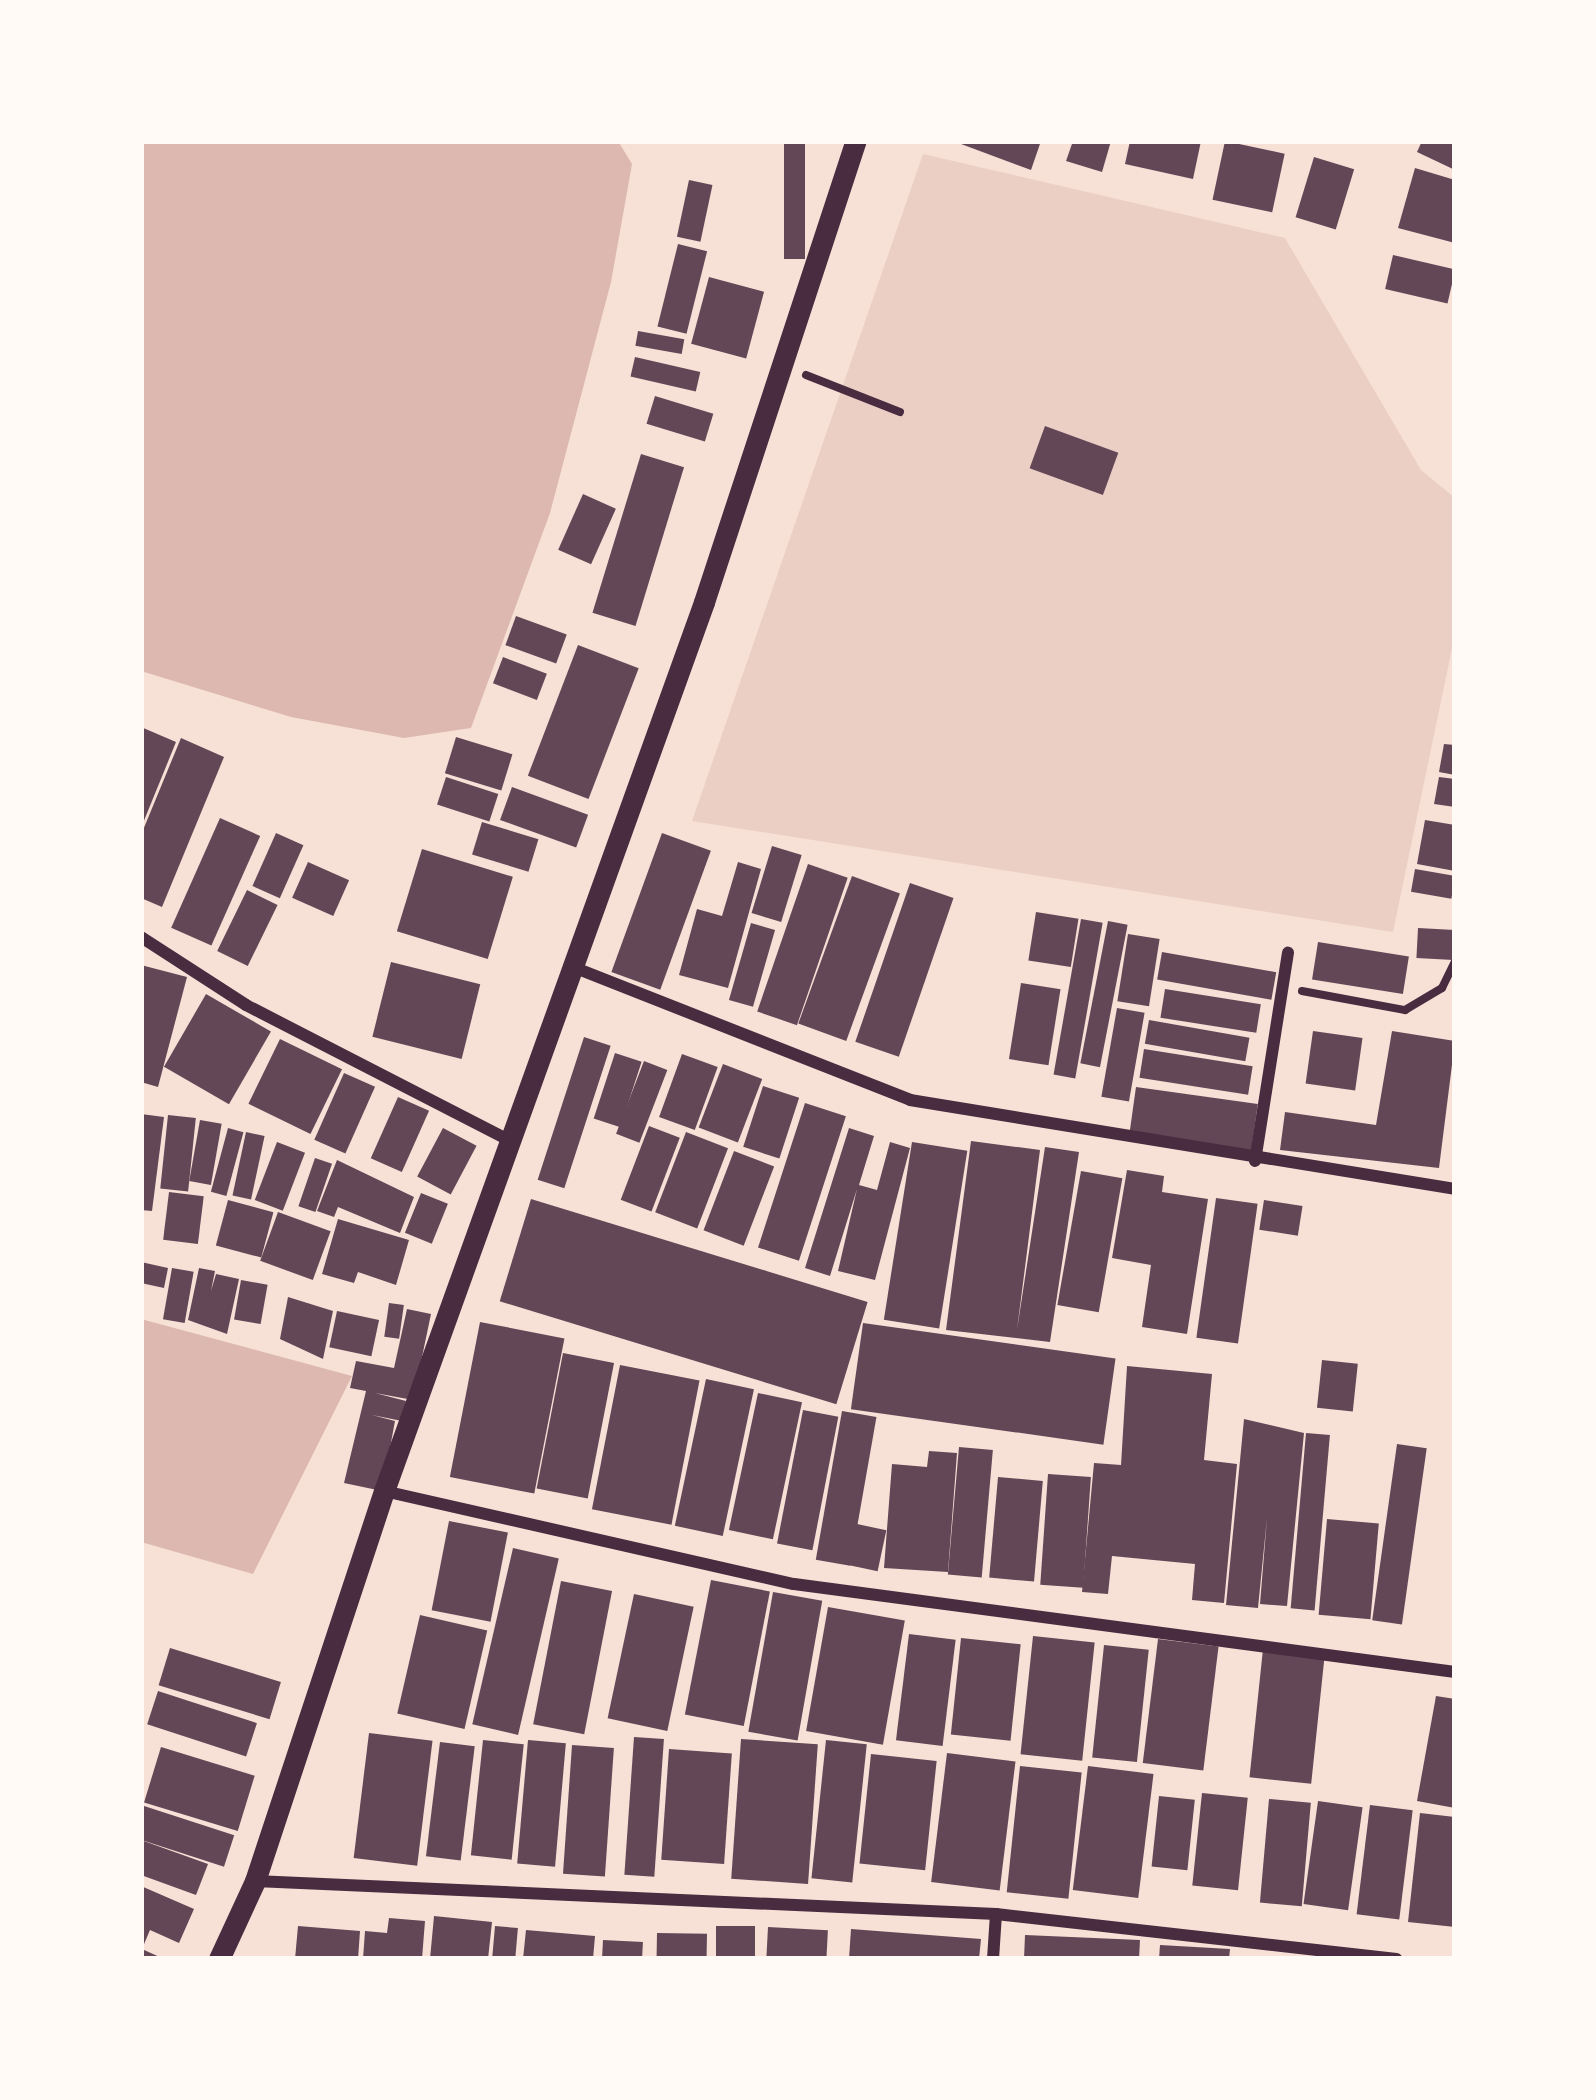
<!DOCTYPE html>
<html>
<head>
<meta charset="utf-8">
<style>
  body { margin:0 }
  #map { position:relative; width:1596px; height:2100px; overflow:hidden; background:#f7e1d7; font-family:"Exo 2",sans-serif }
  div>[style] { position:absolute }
  .green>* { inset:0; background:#ebcfc5 }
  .water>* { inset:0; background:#dcb8b0 }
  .building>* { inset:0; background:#644757; transform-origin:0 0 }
  .path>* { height:8px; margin:-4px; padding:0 4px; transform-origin:4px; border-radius:4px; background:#4a2c40 }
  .minor>* { height:12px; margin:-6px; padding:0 6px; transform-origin:6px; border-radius:6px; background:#4a2c40 }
  .tertiary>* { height:21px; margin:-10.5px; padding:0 10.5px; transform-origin:10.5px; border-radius:10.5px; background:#4a2c40 }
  span { translate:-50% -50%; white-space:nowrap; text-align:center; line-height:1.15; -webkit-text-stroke:12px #fffaf5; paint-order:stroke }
  .frame { position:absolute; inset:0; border:144px solid #fffaf5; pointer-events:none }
</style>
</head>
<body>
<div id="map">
  <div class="green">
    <div style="clip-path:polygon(923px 154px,1285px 238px,1421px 470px,1455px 498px,1455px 634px,1393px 932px,692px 821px)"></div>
  </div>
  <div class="water">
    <div style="clip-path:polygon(141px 141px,618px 141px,632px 164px,611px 282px,550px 513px,471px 728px,404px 738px,291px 717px,141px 671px)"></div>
    <div style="clip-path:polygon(141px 1319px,352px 1376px,253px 1574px,141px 1542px)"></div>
  </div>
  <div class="building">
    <div style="left:784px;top:141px;width:21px;height:118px"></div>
    <div style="clip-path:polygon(953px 141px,1041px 141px,1031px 170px)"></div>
    <div style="clip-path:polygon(1073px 141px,1111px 141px,1102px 172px,1066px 161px)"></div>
    <div style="clip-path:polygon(1130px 141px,1201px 141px,1193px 179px,1125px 164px)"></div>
    <div style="left:1225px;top:141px;width:61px;height:60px;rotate:12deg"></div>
    <div style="clip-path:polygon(1422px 141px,1455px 141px,1455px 170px,1417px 152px)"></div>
    <div style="left:1314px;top:157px;width:42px;height:63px;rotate:17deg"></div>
    <div style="clip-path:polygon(1415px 168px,1455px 180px,1455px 243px,1398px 228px)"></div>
    <div style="left:689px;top:180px;width:24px;height:58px;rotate:12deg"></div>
    <div style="left:678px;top:244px;width:30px;height:85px;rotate:14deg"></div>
    <div style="left:1393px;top:255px;width:64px;height:35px;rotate:13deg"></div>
    <div style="left:709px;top:277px;width:57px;height:69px;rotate:15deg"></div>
    <div style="left:638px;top:331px;width:47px;height:15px;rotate:10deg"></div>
    <div style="left:635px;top:357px;width:67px;height:20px;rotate:13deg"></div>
    <div style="left:655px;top:396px;width:61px;height:29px;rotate:17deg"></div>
    <div style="left:1045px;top:426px;width:78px;height:45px;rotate:20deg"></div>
    <div style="left:641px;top:454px;width:45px;height:166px;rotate:17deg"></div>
    <div style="left:583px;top:494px;width:36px;height:61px;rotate:24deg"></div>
    <div style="left:516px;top:616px;width:54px;height:31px;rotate:20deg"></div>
    <div style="left:578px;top:645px;width:65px;height:140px;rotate:21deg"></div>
    <div style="left:503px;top:657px;width:47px;height:28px;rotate:21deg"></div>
    <div style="clip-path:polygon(141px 727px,176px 742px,141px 828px)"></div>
    <div style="left:456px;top:737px;width:59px;height:38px;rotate:17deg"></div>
    <div style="clip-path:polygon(181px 738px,224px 757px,162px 907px,141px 898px,141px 835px)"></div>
    <div style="clip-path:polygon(1444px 744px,1455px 745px,1455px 775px,1439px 772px)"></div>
    <div style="left:446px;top:777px;width:55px;height:29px;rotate:18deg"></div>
    <div style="clip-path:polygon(1439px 777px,1455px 779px,1455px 807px,1434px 804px)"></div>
    <div style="left:512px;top:787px;width:81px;height:35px;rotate:20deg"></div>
    <div style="left:220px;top:818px;width:44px;height:120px;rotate:24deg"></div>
    <div style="clip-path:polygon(1425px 820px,1455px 825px,1455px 871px,1417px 864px)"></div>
    <div style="left:482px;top:822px;width:59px;height:34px;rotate:17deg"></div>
    <div style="left:276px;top:833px;width:30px;height:58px;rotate:24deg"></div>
    <div style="left:662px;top:833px;width:52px;height:148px;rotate:20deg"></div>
    <div style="left:772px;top:846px;width:31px;height:70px;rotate:17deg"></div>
    <div style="left:422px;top:849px;width:95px;height:86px;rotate:17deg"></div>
    <div style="left:308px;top:862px;width:45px;height:39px;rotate:24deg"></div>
    <div style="clip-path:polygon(738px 862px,761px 869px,728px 988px,679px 975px,697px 909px,722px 916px)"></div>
    <div style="left:808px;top:864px;width:42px;height:156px;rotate:19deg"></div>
    <div style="left:1415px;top:869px;width:41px;height:23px;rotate:10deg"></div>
    <div style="left:852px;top:876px;width:51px;height:157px;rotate:20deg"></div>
    <div style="left:910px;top:883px;width:46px;height:168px;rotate:19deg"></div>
    <div style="left:247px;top:890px;width:34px;height:68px;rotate:26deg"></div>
    <div style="left:1036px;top:912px;width:43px;height:49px;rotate:9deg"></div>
    <div style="left:1081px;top:919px;width:22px;height:158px;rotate:10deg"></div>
    <div style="left:1108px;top:921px;width:20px;height:145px;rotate:11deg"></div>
    <div style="left:751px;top:923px;width:25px;height:80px;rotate:16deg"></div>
    <div style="left:1418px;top:928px;width:37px;height:30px;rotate:3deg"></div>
    <div style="left:1128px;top:934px;width:32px;height:68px;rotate:9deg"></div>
    <div style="left:1318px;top:942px;width:92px;height:38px;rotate:9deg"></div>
    <div style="left:1162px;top:952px;width:116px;height:28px;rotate:10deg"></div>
    <div style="left:391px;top:962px;width:92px;height:77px;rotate:14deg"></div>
    <div style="clip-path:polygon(141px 965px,187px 977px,158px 1087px,141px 1082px)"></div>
    <div style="left:1021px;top:983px;width:40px;height:77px;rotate:9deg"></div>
    <div style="left:1165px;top:989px;width:97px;height:29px;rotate:9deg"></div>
    <div style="left:206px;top:994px;width:75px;height:84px;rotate:30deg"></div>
    <div style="left:1117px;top:1008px;width:28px;height:90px;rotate:10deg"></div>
    <div style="left:1149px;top:1020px;width:102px;height:24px;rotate:10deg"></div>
    <div style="left:1313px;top:1031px;width:50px;height:53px;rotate:8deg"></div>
    <div style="clip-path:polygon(1392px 1031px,1455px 1041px,1439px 1168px,1280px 1150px,1285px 1112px,1376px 1125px)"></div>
    <div style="left:584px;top:1037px;width:28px;height:150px;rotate:18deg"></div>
    <div style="left:280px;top:1039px;width:69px;height:72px;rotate:26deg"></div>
    <div style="left:1144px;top:1049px;width:110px;height:29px;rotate:9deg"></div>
    <div style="left:615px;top:1053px;width:28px;height:69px;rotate:18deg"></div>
    <div style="left:682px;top:1054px;width:38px;height:67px;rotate:20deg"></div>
    <div style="left:644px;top:1061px;width:25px;height:78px;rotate:21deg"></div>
    <div style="left:723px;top:1064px;width:42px;height:68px;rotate:21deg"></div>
    <div style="left:344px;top:1073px;width:34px;height:73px;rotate:24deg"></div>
    <div style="left:763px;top:1086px;width:38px;height:64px;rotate:18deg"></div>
    <div style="left:1136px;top:1087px;width:123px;height:47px;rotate:8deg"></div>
    <div style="left:398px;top:1097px;width:34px;height:67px;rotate:24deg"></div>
    <div style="left:805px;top:1103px;width:43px;height:152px;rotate:18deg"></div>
    <div style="clip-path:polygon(141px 1114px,164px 1117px,152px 1211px,141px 1210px)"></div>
    <div style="left:168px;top:1115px;width:28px;height:74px;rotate:6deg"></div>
    <div style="left:200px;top:1120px;width:22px;height:62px;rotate:10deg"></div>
    <div style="left:649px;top:1126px;width:33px;height:79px;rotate:21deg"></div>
    <div style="left:228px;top:1128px;width:16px;height:66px;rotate:15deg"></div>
    <div style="left:443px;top:1128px;width:38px;height:55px;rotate:28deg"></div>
    <div style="clip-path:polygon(849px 1128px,874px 1136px,859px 1185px,877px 1190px,890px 1142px,910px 1148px,875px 1280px,838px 1271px,857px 1189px,830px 1276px,805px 1268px)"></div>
    <div style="left:246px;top:1132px;width:19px;height:65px;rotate:12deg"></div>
    <div style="left:686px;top:1132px;width:45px;height:86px;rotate:21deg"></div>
    <div style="clip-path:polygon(971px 1141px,1040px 1150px,1017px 1330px,1045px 1147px,1079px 1152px,1050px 1342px,946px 1330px)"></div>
    <div style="left:277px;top:1142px;width:30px;height:62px;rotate:21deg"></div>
    <div style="left:912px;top:1142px;width:56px;height:180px;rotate:9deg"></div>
    <div style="left:734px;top:1151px;width:43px;height:85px;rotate:21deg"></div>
    <div style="left:315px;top:1158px;width:18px;height:51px;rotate:19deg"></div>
    <div style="clip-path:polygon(337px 1160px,414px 1197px,400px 1233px,338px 1207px,334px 1217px,317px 1211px)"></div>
    <div style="clip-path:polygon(1127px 1170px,1164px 1176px,1162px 1192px,1208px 1199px,1187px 1334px,1142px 1327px,1151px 1265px,1112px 1258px)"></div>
    <div style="left:1081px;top:1171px;width:42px;height:136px;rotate:10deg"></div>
    <div style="left:169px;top:1192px;width:35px;height:48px;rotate:7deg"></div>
    <div style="left:421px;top:1193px;width:29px;height:43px;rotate:22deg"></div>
    <div style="left:1216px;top:1198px;width:42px;height:141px;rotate:8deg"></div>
    <div style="left:531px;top:1199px;width:352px;height:107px;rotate:17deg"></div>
    <div style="left:228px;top:1200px;width:47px;height:47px;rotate:15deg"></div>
    <div style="left:1264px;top:1200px;width:39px;height:30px;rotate:9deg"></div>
    <div style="left:278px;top:1212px;width:56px;height:52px;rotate:20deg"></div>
    <div style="clip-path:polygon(338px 1219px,409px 1240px,396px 1285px,358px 1272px,354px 1283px,322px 1274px)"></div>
    <div style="clip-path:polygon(141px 1262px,168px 1268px,164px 1288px,141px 1283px)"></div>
    <div style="left:172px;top:1268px;width:22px;height:52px;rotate:10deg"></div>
    <div style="clip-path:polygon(199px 1268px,215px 1271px,211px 1291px,216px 1274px,239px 1279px,227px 1334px,188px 1320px)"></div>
    <div style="left:241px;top:1280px;width:27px;height:40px;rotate:10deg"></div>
    <div style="clip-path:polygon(288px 1297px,333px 1311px,323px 1359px,280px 1339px)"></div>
    <div style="left:389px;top:1303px;width:15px;height:34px;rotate:8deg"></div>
    <div style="clip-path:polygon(407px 1309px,431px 1314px,413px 1400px,375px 1393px,406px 1401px,402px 1421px,372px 1415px,395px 1421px,382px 1491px,344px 1483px,366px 1391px,350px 1388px,356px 1361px,394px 1368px)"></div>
    <div style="left:337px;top:1311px;width:43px;height:37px;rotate:12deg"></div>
    <div style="left:480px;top:1322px;width:86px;height:158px;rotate:11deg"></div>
    <div style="left:863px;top:1323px;width:255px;height:87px;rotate:8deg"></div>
    <div style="left:563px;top:1353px;width:52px;height:138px;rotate:11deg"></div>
    <div style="left:1322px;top:1360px;width:36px;height:48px;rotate:6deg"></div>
    <div style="left:620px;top:1365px;width:81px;height:147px;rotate:11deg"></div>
    <div style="clip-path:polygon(1127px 1366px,1212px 1374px,1204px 1460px,1237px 1464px,1224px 1603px,1192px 1600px,1195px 1564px,1112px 1556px,1108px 1594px,1082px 1592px,1094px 1463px,1121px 1465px)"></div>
    <div style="left:706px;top:1379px;width:49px;height:150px;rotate:12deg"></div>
    <div style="left:758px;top:1393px;width:45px;height:140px;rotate:12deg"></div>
    <div style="left:803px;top:1410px;width:36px;height:136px;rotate:11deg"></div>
    <div style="left:842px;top:1411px;width:35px;height:151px;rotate:10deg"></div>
    <div style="clip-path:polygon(1244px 1419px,1304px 1433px,1287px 1606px,1260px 1604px,1267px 1518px,1258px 1608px,1226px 1605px)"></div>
    <div style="left:1306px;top:1433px;width:24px;height:176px;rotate:5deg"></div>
    <div style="left:1397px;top:1444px;width:30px;height:178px;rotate:8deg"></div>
    <div style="left:959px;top:1447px;width:34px;height:128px;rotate:5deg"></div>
    <div style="clip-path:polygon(929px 1451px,957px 1453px,948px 1572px,884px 1568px,892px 1464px,927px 1467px)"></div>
    <div style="left:1048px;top:1474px;width:43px;height:111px;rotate:4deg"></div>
    <div style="left:998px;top:1477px;width:45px;height:101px;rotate:5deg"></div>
    <div style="left:1327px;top:1519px;width:52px;height:96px;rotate:5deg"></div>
    <div style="left:449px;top:1521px;width:60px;height:91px;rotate:11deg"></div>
    <div style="left:857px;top:1524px;width:30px;height:42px;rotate:12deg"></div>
    <div style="left:513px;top:1548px;width:47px;height:181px;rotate:13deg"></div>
    <div style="left:711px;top:1580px;width:60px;height:137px;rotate:11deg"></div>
    <div style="left:561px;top:1581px;width:52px;height:146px;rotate:11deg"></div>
    <div style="left:773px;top:1592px;width:50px;height:142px;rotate:10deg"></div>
    <div style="left:634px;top:1594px;width:61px;height:127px;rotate:12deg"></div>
    <div style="left:828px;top:1607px;width:78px;height:126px;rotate:10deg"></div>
    <div style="left:420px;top:1615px;width:69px;height:101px;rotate:13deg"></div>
    <div style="left:909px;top:1634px;width:47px;height:107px;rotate:7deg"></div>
    <div style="left:1033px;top:1636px;width:62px;height:119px;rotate:6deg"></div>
    <div style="left:961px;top:1638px;width:60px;height:97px;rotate:6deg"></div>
    <div style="left:1158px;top:1639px;width:61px;height:125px;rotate:7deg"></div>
    <div style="left:1104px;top:1645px;width:45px;height:113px;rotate:6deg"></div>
    <div style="left:170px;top:1648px;width:116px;height:39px;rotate:17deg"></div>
    <div style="left:1263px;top:1649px;width:62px;height:129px;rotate:6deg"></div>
    <div style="left:158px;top:1691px;width:104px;height:35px;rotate:18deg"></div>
    <div style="clip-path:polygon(1436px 1696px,1455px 1699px,1455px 1808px,1417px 1801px)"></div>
    <div style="left:369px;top:1733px;width:64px;height:126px;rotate:7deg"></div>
    <div style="left:634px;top:1737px;width:30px;height:138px;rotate:4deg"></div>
    <div style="left:741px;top:1739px;width:77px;height:140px;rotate:4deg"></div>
    <div style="left:483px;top:1740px;width:41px;height:116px;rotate:6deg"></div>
    <div style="left:528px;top:1740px;width:38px;height:124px;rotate:5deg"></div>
    <div style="left:826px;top:1740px;width:41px;height:139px;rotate:6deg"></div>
    <div style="left:440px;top:1742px;width:35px;height:115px;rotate:7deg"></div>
    <div style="left:572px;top:1745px;width:42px;height:129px;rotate:4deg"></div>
    <div style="left:161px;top:1747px;width:98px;height:58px;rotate:17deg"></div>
    <div style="left:669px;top:1749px;width:63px;height:111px;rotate:4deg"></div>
    <div style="left:947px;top:1753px;width:69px;height:130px;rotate:7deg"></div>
    <div style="left:871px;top:1754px;width:66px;height:110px;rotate:6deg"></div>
    <div style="left:1020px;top:1766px;width:62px;height:127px;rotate:6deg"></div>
    <div style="left:1088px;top:1766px;width:66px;height:125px;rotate:7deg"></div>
    <div style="left:1202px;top:1793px;width:46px;height:93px;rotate:6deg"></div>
    <div style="left:1159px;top:1796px;width:36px;height:71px;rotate:6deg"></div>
    <div style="left:1269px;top:1799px;width:42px;height:104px;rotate:5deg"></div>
    <div style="left:1318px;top:1801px;width:45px;height:104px;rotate:8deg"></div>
    <div style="left:141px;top:1805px;width:98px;height:33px;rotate:18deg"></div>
    <div style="left:1370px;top:1805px;width:43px;height:110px;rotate:7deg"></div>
    <div style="clip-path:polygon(1420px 1813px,1455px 1817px,1455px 1927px,1408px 1922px)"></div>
    <div style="clip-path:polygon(141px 1840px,208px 1864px,196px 1895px,141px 1875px)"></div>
    <div style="clip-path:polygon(141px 1886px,194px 1909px,179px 1943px,150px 1930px,142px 1949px,164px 1959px,141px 1959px)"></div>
    <div style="clip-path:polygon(434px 1916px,492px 1922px,488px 1959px,430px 1959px)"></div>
    <div style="clip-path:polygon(389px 1918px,425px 1921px,422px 1959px,363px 1959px,365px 1931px,387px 1933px)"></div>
    <div style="clip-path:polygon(298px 1926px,360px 1931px,358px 1959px,295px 1959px)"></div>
    <div style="left:495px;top:1926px;width:23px;height:33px;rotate:5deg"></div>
    <div style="left:716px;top:1926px;width:39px;height:33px"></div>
    <div style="left:768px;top:1927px;width:60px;height:32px;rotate:3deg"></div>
    <div style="clip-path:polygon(851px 1929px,981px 1939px,979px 1959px,849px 1959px)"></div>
    <div style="clip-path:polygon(526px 1930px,595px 1936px,593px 1959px,523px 1959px)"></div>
    <div style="left:657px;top:1933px;width:50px;height:26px;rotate:1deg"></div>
    <div style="clip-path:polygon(1025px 1935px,1140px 1940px,1139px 1959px,1024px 1959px)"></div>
    <div style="left:603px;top:1940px;width:40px;height:19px;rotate:3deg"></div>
    <div style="clip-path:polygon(1160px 1945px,1230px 1949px,1229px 1959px,1159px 1959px)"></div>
  </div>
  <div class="path">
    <div style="left:806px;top:375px;width:101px;rotate:21.5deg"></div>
    <div style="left:1302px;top:991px;width:105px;rotate:10.5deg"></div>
    <div style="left:1405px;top:1010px;width:43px;rotate:-30.7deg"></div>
    <div style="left:1442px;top:988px;width:30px;rotate:-64deg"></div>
  </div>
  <div class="minor">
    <div style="left:141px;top:937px;width:125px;rotate:32.9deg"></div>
    <div style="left:246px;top:1005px;width:298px;rotate:27.2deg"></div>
    <div style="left:573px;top:967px;width:362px;rotate:21.5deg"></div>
    <div style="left:910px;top:1100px;width:552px;rotate:9.27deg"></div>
    <div style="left:1255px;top:1161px;width:211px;rotate:-81deg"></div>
    <div style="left:384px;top:1491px;width:420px;rotate:12.8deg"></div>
    <div style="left:794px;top:1584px;width:667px;rotate:7.58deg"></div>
    <div style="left:255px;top:1881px;width:742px;rotate:2.55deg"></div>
    <div style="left:996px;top:1914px;width:403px;rotate:6.4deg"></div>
    <div style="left:993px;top:1959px;width:45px;rotate:-86.2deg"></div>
  </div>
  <div class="tertiary">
    <div style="left:219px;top:1959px;width:86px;rotate:-65.2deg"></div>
    <div style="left:255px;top:1881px;width:411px;rotate:-71.7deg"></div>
    <div style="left:384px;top:1491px;width:945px;rotate:-70.2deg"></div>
    <div style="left:704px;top:602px;width:485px;rotate:-71.8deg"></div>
  </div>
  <div class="frame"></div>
</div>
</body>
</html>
